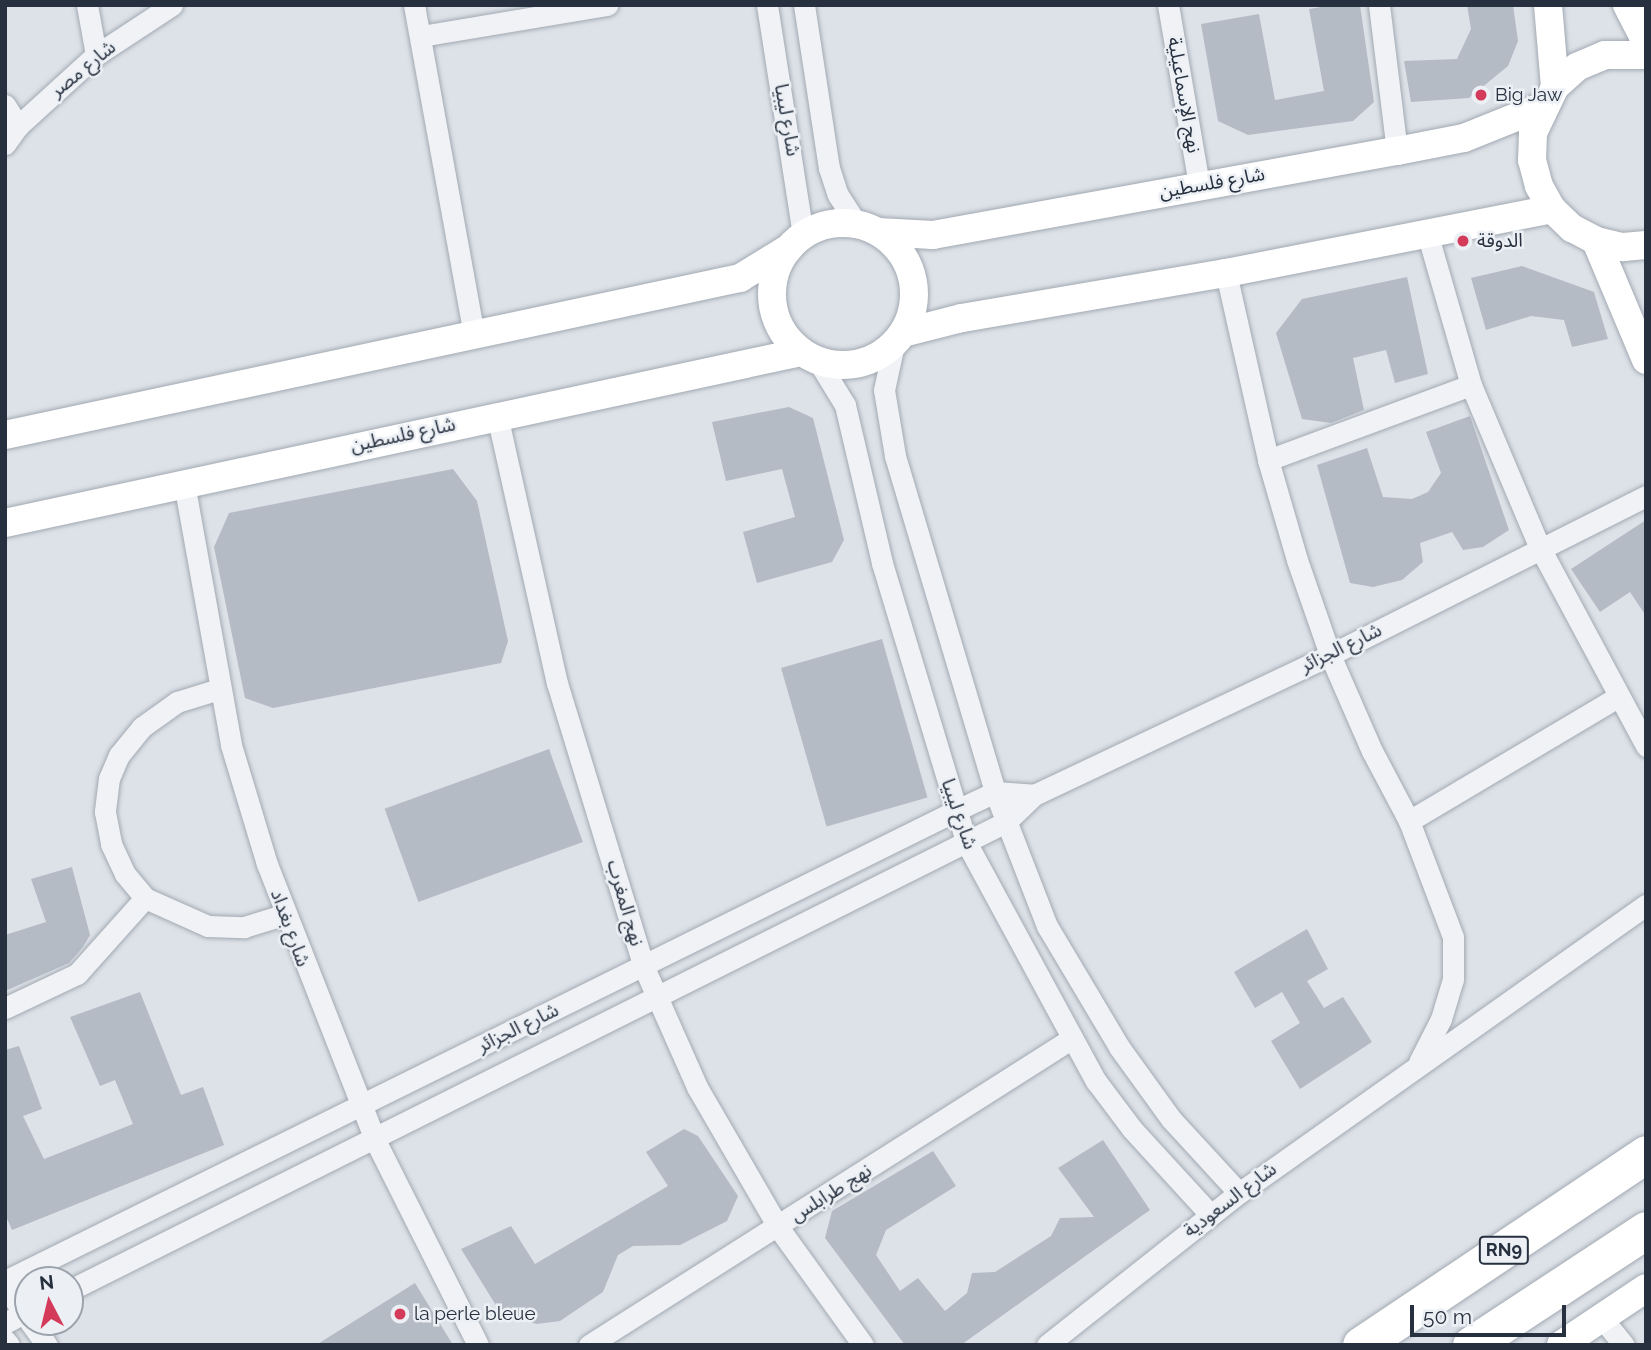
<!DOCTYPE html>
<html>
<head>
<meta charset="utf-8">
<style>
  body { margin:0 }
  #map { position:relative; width:1651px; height:1350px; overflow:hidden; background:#dde2e8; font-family:Raleway,"Noto Sans Arabic",sans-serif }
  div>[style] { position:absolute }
  .building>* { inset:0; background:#b4bbc5; transform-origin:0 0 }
  .roads { filter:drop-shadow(0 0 2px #a2a9b2) drop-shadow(0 0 2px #a2a9b2) }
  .street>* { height:21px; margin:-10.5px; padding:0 10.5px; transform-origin:10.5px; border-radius:10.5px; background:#f0f2f6 }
  .secondary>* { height:28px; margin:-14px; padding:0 14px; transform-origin:14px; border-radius:14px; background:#fff }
  .secondary>.ring { margin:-14px; padding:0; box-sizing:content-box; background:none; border:28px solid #fff; border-radius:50% }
  .highway>* { height:37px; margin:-18.5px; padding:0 18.5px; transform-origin:18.5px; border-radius:18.5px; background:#fff }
  .dots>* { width:19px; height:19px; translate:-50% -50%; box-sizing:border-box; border:4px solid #ecf0f5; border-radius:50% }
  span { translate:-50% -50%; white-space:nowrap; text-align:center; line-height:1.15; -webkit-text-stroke:5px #ecf0f5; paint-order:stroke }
  .shield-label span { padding:2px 5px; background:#ecf0f5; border:2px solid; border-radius:5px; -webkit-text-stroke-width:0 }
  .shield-label { font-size:18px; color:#26303f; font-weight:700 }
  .street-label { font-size:19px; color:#26303f }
  .poi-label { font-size:19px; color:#26303f }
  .left { translate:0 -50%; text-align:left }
  .frame { position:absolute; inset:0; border:7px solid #26303f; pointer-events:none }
  .north { position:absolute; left:14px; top:1266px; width:70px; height:70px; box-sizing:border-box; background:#ecf0f5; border:2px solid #9da3ac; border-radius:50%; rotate:353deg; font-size:19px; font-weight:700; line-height:28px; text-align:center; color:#26303f }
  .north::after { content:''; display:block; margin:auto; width:24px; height:32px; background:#d43a5a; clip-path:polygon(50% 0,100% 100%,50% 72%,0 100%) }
  .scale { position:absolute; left:1410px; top:1305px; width:156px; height:32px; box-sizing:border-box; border:4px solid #26303f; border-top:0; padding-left:9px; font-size:21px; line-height:24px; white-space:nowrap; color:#26303f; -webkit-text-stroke:5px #ecf0f5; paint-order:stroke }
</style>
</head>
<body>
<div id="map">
  <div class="building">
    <div style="clip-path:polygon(1334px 5px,1360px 5px,1374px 102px,1353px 121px,1248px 135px,1218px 121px,1201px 24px,1259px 14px,1275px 100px,1324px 91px,1309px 9px)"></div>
    <div style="clip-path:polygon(1467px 5px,1513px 5px,1518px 41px,1508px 66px,1469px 98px,1411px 102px,1404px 61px,1457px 59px,1471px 29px)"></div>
    <div style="clip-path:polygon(1522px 266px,1594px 292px,1608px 339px,1572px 347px,1564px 320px,1531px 316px,1486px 330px,1471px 278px)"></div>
    <div style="clip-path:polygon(1407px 277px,1428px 374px,1395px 383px,1386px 350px,1353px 358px,1364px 410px,1331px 423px,1302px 419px,1276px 333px,1302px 299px)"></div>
    <div style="clip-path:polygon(789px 407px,813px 418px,844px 540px,832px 562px,757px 583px,743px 532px,795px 517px,782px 469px,726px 481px,712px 422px)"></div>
    <div style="clip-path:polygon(1470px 416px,1509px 530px,1483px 547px,1463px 550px,1452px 532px,1420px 543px,1423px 562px,1402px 580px,1373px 587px,1350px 583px,1317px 465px,1367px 448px,1383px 497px,1412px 499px,1428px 492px,1441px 473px,1426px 432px)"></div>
    <div style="clip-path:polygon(453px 469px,477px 501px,508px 641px,501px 663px,273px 708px,245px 698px,214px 547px,229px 513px)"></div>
    <div style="clip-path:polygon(1646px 520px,1646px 616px,1630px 592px,1600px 612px,1571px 569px)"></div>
    <div style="left:882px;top:639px;width:165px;height:105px;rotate:74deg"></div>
    <div style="left:549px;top:749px;width:99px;height:175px;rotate:70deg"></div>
    <div style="clip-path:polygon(72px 867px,90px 935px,83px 947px,69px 963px,5px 991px,5px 935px,46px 922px,31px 879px)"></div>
    <div style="clip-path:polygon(1307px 929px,1328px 969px,1307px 981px,1324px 1008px,1343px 997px,1372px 1042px,1300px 1089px,1271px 1041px,1300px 1023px,1282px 992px,1255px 1008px,1234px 972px)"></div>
    <div style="clip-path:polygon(140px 992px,181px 1095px,203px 1087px,224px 1145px,12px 1230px,5px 1214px,5px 1050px,19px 1046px,42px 1109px,23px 1116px,44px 1159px,133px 1124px,115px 1080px,100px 1086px,70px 1017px)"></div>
    <div style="clip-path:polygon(684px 1129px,698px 1136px,738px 1196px,727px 1221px,680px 1245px,633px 1246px,618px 1255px,603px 1292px,560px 1321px,537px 1324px,502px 1315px,461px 1249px,511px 1226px,535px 1264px,668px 1186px,646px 1152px)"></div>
    <div style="clip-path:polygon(1103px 1140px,1150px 1210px,961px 1345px,905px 1345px,825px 1238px,832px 1211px,933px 1151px,956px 1186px,886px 1230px,876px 1255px,900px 1291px,918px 1278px,945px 1311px,967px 1293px,972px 1273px,995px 1272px,1051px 1236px,1060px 1218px,1094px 1217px,1058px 1168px)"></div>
    <div style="clip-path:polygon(415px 1283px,453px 1345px,316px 1345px)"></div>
  </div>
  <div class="roads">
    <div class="street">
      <div style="left:87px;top:5px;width:51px;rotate:79.8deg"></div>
      <div style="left:414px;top:5px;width:334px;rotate:79.7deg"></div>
      <div style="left:767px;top:5px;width:234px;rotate:81.1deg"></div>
      <div style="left:804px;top:5px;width:165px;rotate:81.3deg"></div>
      <div style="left:829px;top:168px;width:28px;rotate:72deg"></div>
      <div style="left:838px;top:195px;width:37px;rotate:57deg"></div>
      <div style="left:1168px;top:5px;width:183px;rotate:80.2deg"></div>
      <div style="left:1379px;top:5px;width:147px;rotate:83deg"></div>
      <div style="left:421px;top:36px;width:189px;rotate:-9.5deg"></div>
      <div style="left:5px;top:105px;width:25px;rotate:58deg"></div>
      <div style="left:5px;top:144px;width:22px;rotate:-54deg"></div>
      <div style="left:18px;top:126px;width:105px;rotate:-42.3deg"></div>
      <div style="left:96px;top:55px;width:91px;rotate:-33.3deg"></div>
      <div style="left:1428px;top:236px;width:155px;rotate:73.9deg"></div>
      <div style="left:1471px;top:385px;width:177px;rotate:67.1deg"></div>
      <div style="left:1540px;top:548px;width:225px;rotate:61.8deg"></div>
      <div style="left:1226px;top:273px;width:192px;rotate:77.3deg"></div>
      <div style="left:1268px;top:460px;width:104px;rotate:73.8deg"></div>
      <div style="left:1297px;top:560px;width:101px;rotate:70.8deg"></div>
      <div style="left:1330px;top:655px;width:105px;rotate:66.4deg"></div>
      <div style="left:1372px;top:751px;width:79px;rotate:62.1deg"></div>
      <div style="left:1409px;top:821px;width:124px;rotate:69.2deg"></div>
      <div style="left:1453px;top:937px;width:42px;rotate:90deg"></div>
      <div style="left:1453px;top:979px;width:42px;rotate:106.7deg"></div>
      <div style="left:1441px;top:1019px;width:48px;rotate:117.1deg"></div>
      <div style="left:894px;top:344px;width:47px;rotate:102.3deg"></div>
      <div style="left:884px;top:390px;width:67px;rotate:80.5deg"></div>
      <div style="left:895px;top:456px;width:351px;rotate:73.4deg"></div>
      <div style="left:995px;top:792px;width:144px;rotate:68.8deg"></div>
      <div style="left:1047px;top:926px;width:141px;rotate:59.2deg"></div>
      <div style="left:1119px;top:1047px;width:89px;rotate:54.2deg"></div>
      <div style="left:1171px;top:1119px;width:100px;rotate:47.4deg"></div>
      <div style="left:818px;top:361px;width:52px;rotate:58.5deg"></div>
      <div style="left:845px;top:405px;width:162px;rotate:76.8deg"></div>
      <div style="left:882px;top:563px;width:291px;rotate:73.2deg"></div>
      <div style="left:966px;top:842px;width:272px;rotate:61.5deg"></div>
      <div style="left:1096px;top:1081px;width:60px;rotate:53.1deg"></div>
      <div style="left:1132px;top:1129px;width:115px;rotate:47.5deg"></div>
      <div style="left:497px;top:415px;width:275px;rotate:77.4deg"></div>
      <div style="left:557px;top:683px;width:295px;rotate:73deg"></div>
      <div style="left:643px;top:965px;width:133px;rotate:66.1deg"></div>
      <div style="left:697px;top:1087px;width:162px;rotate:59.9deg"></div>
      <div style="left:778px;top:1227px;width:145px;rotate:54.2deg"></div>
      <div style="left:1268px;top:460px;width:216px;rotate:-20.3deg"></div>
      <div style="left:184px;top:483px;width:266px;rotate:79.8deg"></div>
      <div style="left:231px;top:745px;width:124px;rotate:73.2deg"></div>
      <div style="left:267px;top:864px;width:296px;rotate:68.6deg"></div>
      <div style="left:375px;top:1140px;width:229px;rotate:63.3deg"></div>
      <div style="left:219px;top:689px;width:44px;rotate:162.8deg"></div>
      <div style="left:177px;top:702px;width:43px;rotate:144.5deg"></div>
      <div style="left:142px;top:727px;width:36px;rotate:129deg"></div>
      <div style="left:119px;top:755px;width:25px;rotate:113deg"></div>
      <div style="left:109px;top:778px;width:34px;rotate:97deg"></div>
      <div style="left:105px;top:812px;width:33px;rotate:79deg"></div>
      <div style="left:111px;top:844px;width:33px;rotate:65deg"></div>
      <div style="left:125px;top:874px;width:31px;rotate:50deg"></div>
      <div style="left:145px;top:898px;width:69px;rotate:24deg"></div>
      <div style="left:208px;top:926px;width:36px;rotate:2deg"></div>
      <div style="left:244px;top:927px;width:44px;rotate:-17.2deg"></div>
      <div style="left:1409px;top:821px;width:243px;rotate:-30.7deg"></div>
      <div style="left:5px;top:1008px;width:80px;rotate:-25.3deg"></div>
      <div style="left:77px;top:974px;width:102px;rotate:-48.2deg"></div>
      <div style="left:5px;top:1281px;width:1062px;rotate:-26.32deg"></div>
      <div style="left:957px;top:810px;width:42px;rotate:-25.3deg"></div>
      <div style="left:995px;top:792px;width:39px;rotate:4deg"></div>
      <div style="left:5px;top:1286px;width:40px;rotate:55.1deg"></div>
      <div style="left:70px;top:1290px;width:1046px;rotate:-26.57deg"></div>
      <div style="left:1006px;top:822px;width:39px;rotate:-44deg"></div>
      <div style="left:1034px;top:795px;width:327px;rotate:-25.3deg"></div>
      <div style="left:1330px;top:655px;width:354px;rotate:-26.7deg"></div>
      <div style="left:1601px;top:1317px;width:36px;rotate:51deg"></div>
      <div style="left:30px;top:1322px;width:29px;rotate:54deg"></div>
      <div style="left:5px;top:1323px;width:26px;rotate:-28deg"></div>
      <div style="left:5px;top:1340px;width:6px;rotate:51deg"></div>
      <div style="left:589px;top:1345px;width:571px;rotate:-32.41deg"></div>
      <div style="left:1047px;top:1345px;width:245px;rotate:-38.4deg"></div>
      <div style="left:1239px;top:1193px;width:499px;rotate:-35.3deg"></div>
    </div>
    <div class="secondary">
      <div style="left:1548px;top:5px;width:82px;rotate:85.1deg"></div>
      <div style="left:1627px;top:5px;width:42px;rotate:62.8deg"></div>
      <div style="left:1646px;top:55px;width:41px;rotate:180deg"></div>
      <div style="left:1605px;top:55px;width:30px;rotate:157deg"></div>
      <div style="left:1577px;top:67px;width:30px;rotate:138deg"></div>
      <div style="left:1555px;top:87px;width:51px;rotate:115.6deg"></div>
      <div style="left:1533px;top:133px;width:27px;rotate:92deg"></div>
      <div style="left:1532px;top:160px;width:27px;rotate:75deg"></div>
      <div style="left:1539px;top:186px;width:26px;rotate:61deg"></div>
      <div style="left:1552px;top:209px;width:28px;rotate:44deg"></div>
      <div style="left:1572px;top:228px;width:27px;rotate:28deg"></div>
      <div style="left:1596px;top:241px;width:28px;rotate:13deg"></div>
      <div style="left:1623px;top:247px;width:23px;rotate:-5deg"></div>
      <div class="ring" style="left:772px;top:223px;width:114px;height:114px"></div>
      <div style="left:878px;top:232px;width:55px;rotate:3.1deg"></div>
      <div style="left:933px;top:235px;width:472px;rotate:-10.3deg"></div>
      <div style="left:1397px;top:151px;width:68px;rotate:-11deg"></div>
      <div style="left:1464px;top:138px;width:83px;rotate:-21.9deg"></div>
      <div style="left:1596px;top:241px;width:129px;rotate:67.2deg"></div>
      <div style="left:903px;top:333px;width:61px;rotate:-14.3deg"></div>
      <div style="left:962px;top:318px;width:268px;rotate:-9.7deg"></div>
      <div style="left:1226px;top:273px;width:332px;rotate:-11.1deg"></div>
      <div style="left:5px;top:435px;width:752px;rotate:-12.06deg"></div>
      <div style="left:740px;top:278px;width:57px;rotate:-31.5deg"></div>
      <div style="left:5px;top:523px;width:814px;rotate:-12.12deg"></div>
      <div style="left:1561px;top:1345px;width:102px;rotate:-33.8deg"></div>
    </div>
    <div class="highway">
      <div style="left:1361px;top:1345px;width:343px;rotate:-33.8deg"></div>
      <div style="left:1471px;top:1345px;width:209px;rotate:-33.3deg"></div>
    </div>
  </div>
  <div class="dots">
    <div style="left:1481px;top:95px;background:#d43a5a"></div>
    <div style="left:1463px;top:241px;background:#d43a5a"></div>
    <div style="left:400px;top:1314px;background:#d43a5a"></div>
  </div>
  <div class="shield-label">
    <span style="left:1504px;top:1250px">RN9</span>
  </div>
  <div class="street-label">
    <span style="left:83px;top:69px;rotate:-39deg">شارع مصر</span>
    <span style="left:1184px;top:95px;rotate:80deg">نهج الإسماعيلية</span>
    <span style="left:787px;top:120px;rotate:80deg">شارع ليبيا</span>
    <span style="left:1212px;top:183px;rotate:-10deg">شارع فلسطين</span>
    <span style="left:403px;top:435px;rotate:-12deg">شارع فلسطين</span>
    <span style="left:1341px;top:648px;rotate:-26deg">شارع الجزائر</span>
    <span style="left:959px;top:814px;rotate:71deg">شارع ليبيا</span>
    <span style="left:625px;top:903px;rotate:74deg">نهج المغرب</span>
    <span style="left:290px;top:928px;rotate:70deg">شارع بغداد</span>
    <span style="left:518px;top:1028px;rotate:-26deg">شارع الجزائر</span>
    <span style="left:831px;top:1193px;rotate:-32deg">نهج طرابلس</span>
    <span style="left:1230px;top:1200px;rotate:-37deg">شارع السعودية</span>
  </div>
  <div class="poi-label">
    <span class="left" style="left:1495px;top:95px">Big Jaw</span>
    <span class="left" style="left:1477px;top:241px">الدوقة</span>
    <span class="left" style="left:414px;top:1314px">la perle bleue</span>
  </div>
  <div class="frame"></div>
  <div class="north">N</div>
  <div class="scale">50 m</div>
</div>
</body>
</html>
